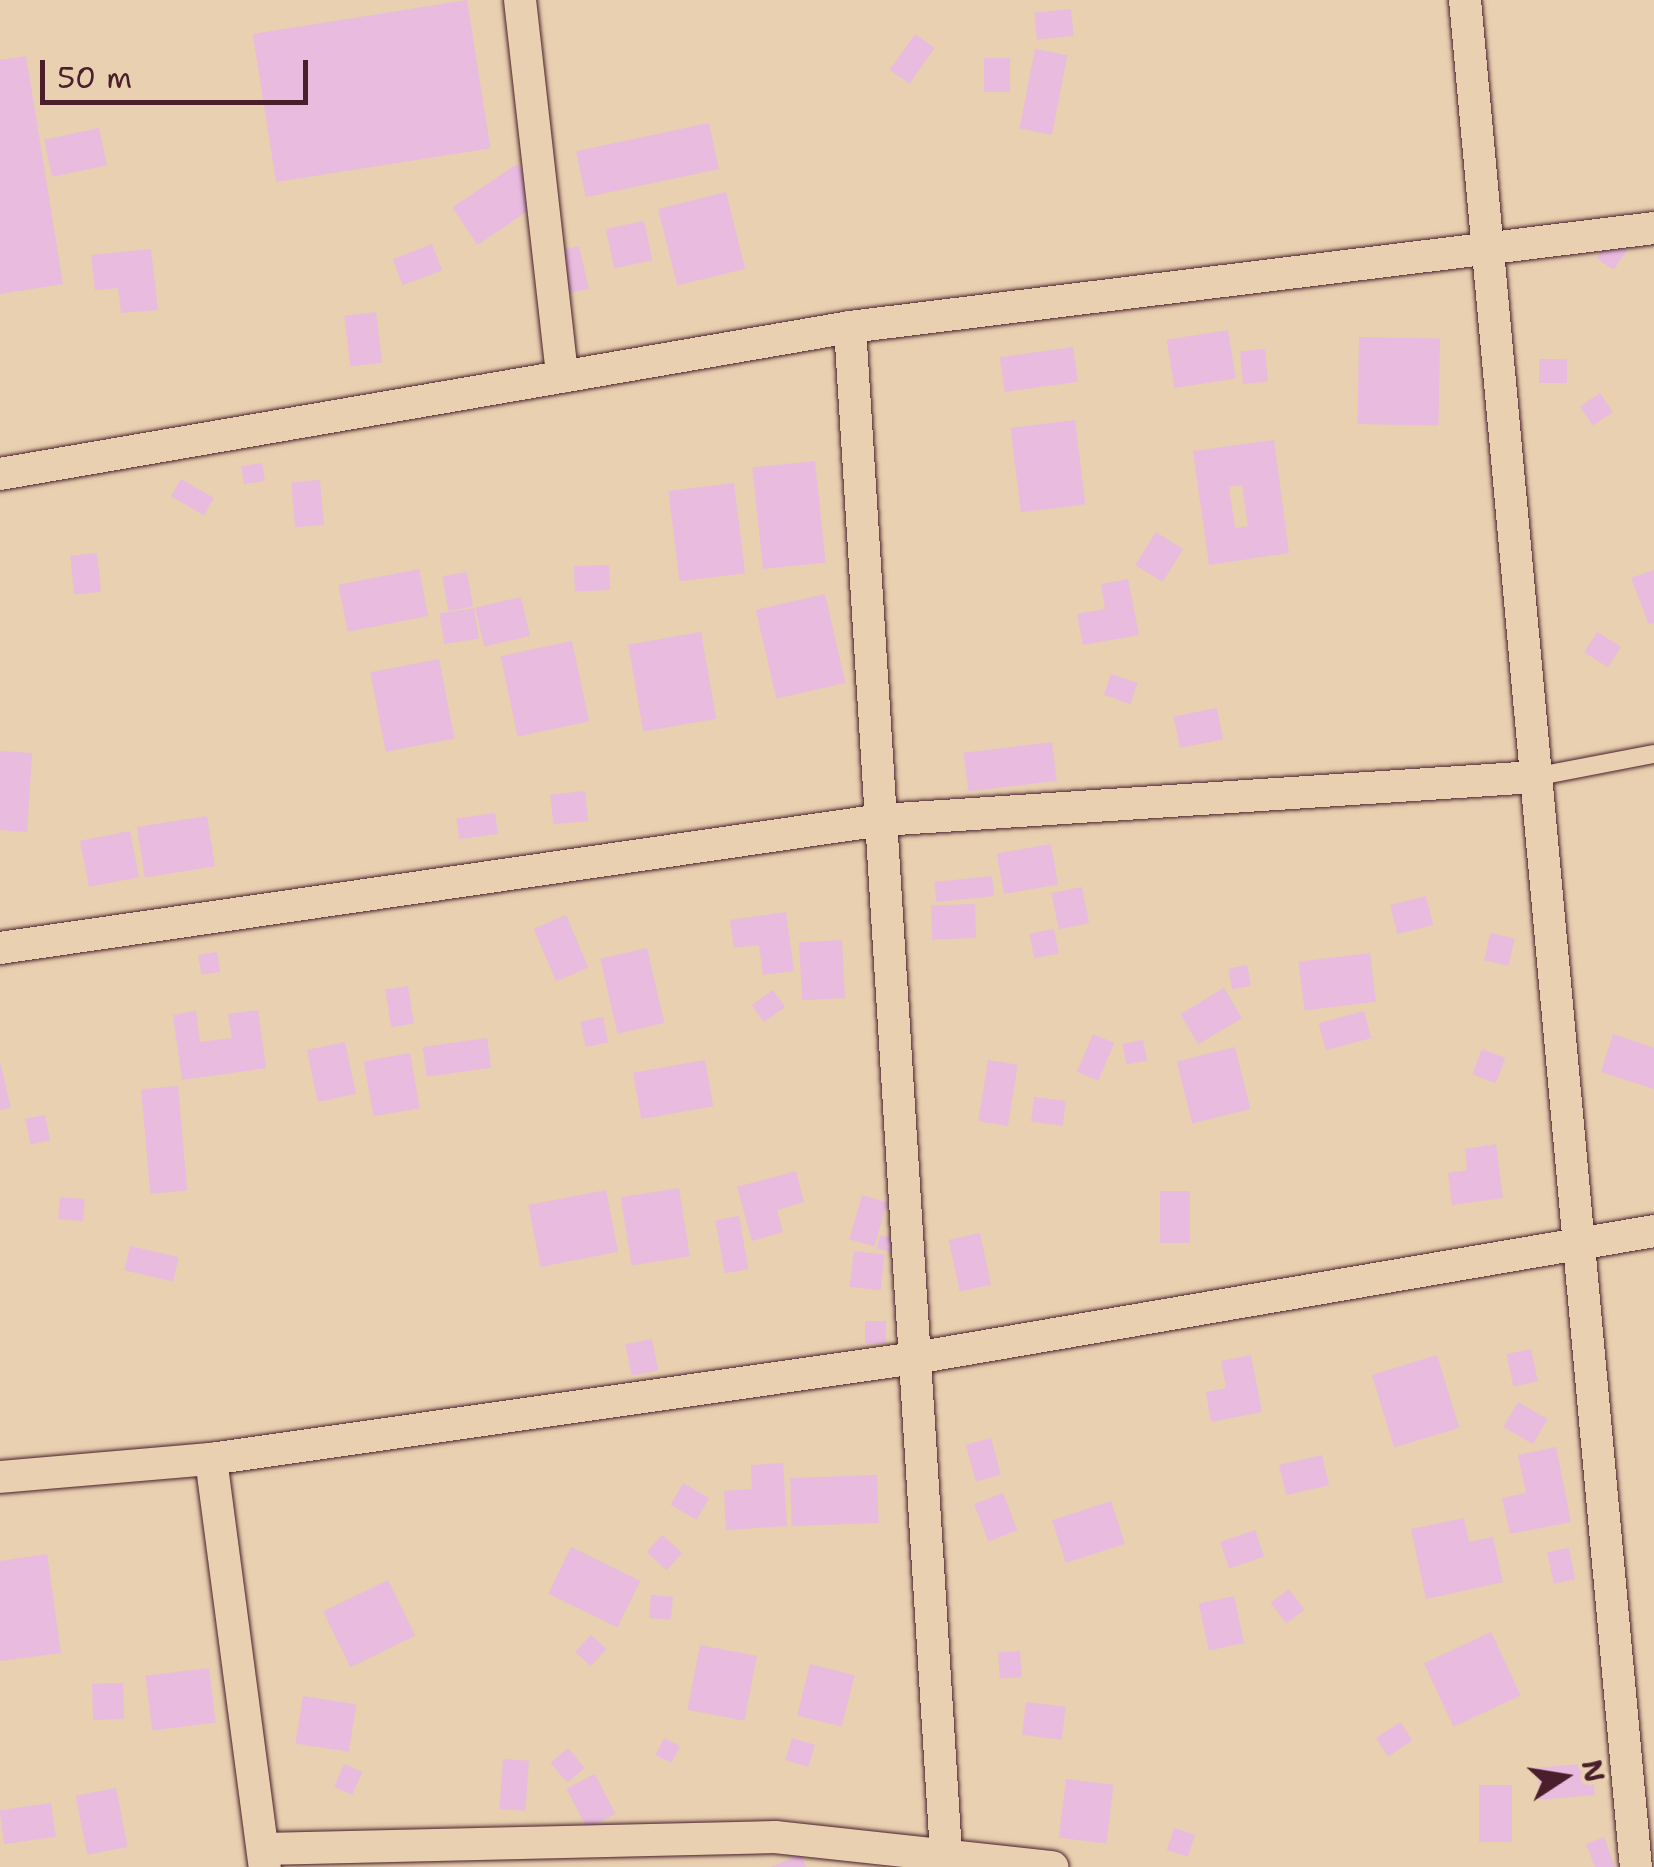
<!DOCTYPE html>
<html>
<head>
<meta charset="utf-8">
<style>
  body { margin:0 }
  #map { position:relative; width:1654px; height:1867px; overflow:hidden; background:#e8d0b0; font-family:"Shantell Sans",sans-serif }
  div>[style] { position:absolute }
  .building>* { inset:0; background:#e8bbdf; transform-origin:0 0 }
  .roads { filter:drop-shadow(0 0 2px #4a1f2b) drop-shadow(0 0 2px #4a1f2b) }
  .lane>* { height:18px; margin:-9px; padding:0 9px; transform-origin:9px; border-radius:9px; background:#e8d0b0 }
  .street>* { height:32px; margin:-16px; padding:0 16px; transform-origin:16px; border-radius:16px; background:#e8d0b0 }
  span { translate:-50% -50%; white-space:nowrap; text-align:center; line-height:1.15; -webkit-text-stroke:8px #e8d0b0; paint-order:stroke }
  .north { position:absolute; left:1514px; top:1727px; width:100px; height:100px; -webkit-text-stroke:8px #e8d0b0; paint-order:stroke; rotate:78deg; font-size:28px; font-weight:700; line-height:40px; text-align:center; color:#4a1f2b }
  .north::after { content:''; display:block; margin:auto; width:35px; height:45px; background:#4a1f2b; clip-path:polygon(50% 0,100% 100%,50% 72%,0 100%) }
  .scale { position:absolute; left:40px; top:60px; width:268px; height:45px; box-sizing:border-box; border:5px solid #4a1f2b; border-top:0; padding-left:12px; font-size:30px; line-height:35px; white-space:nowrap; color:#4a1f2b; -webkit-text-stroke:8px #e8d0b0; paint-order:stroke }
</style>
</head>
<body>
<div id="map">
  <div class="building">
    <div style="left:467px;top:0;width:150px;height:217px;rotate:81deg"></div>
    <div style="left:1071px;top:9px;width:27px;height:37px;rotate:84deg"></div>
    <div style="left:915px;top:34px;width:24px;height:44px;rotate:35deg"></div>
    <div style="left:1035px;top:49px;width:33px;height:81px;rotate:11deg"></div>
    <div style="clip-path:polygon(26px 56px,63px 284px,0 294px,0 60px)"></div>
    <div style="left:984px;top:58px;width:26px;height:34px"></div>
    <div style="left:709px;top:123px;width:47px;height:136px;rotate:78deg"></div>
    <div style="left:99px;top:128px;width:38px;height:56px;rotate:78deg"></div>
    <div style="left:517px;top:164px;width:45px;height:78px;rotate:56deg"></div>
    <div style="left:726px;top:192px;width:79px;height:70px;rotate:76deg"></div>
    <div style="left:644px;top:221px;width:40px;height:39px;rotate:78deg"></div>
    <div style="left:1610px;top:238px;width:21px;height:24px;rotate:35deg"></div>
    <div style="left:432px;top:244px;width:28px;height:42px;rotate:69deg"></div>
    <div style="left:579px;top:246px;width:44px;height:24px;rotate:77deg"></div>
    <div style="clip-path:polygon(151px 249px,158px 310px,121px 313px,118px 288px,95px 290px,91px 255px)"></div>
    <div style="left:376px;top:312px;width:51px;height:32px;rotate:83deg"></div>
    <div style="left:1228px;top:330px;width:49px;height:62px;rotate:81deg"></div>
    <div style="left:1359px;top:337px;width:81px;height:87px;rotate:1deg"></div>
    <div style="left:1073px;top:347px;width:35px;height:74px;rotate:82deg"></div>
    <div style="left:1265px;top:349px;width:33px;height:25px;rotate:85deg"></div>
    <div style="left:1567px;top:359px;width:24px;height:28px;rotate:90deg"></div>
    <div style="left:1600px;top:393px;width:23px;height:24px;rotate:56deg"></div>
    <div style="left:1075px;top:420px;width:85px;height:65px;rotate:83deg"></div>
    <div style="clip-path:polygon(evenodd,1274px 440px,1289px 553px,1209px 565px,1193px 451px,1274px 440px,1242px 485px,1248px 526px,1235px 528px,1229px 487px,1242px 485px)"></div>
    <div style="left:815px;top:461px;width:102px;height:63px;rotate:84deg"></div>
    <div style="left:262px;top:463px;width:18px;height:21px;rotate:81deg"></div>
    <div style="left:181px;top:479px;width:38px;height:20px;rotate:30deg"></div>
    <div style="left:320px;top:480px;width:45px;height:29px;rotate:85deg"></div>
    <div style="left:734px;top:483px;width:91px;height:66px;rotate:83deg"></div>
    <div style="left:1156px;top:532px;width:32px;height:39px;rotate:32deg"></div>
    <div style="left:97px;top:553px;width:39px;height:27px;rotate:84deg"></div>
    <div style="left:609px;top:565px;width:25px;height:35px;rotate:88deg"></div>
    <div style="left:419px;top:569px;width:48px;height:82px;rotate:79deg"></div>
    <div style="clip-path:polygon(1654px 570px,1654px 623px,1649px 625px,1631px 578px)"></div>
    <div style="left:467px;top:572px;width:35px;height:25px;rotate:80deg"></div>
    <div style="clip-path:polygon(1128px 579px,1139px 635px,1083px 645px,1077px 614px,1105px 609px,1101px 584px)"></div>
    <div style="left:825px;top:594px;width:91px;height:71px;rotate:77deg"></div>
    <div style="left:521px;top:597px;width:40px;height:47px;rotate:77deg"></div>
    <div style="left:474px;top:608px;width:31px;height:35px;rotate:81deg"></div>
    <div style="left:701px;top:632px;width:88px;height:74px;rotate:80deg"></div>
    <div style="left:1597px;top:632px;width:28px;height:24px;rotate:32deg"></div>
    <div style="left:572px;top:641px;width:82px;height:73px;rotate:78deg"></div>
    <div style="left:439px;top:659px;width:81px;height:70px;rotate:79deg"></div>
    <div style="left:1111px;top:674px;width:28px;height:22px;rotate:19deg"></div>
    <div style="left:1217px;top:708px;width:32px;height:44px;rotate:79deg"></div>
    <div style="left:1052px;top:742px;width:39px;height:89px;rotate:83deg"></div>
    <div style="clip-path:polygon(0 751px,32px 753px,27px 832px,0 830px)"></div>
    <div style="left:585px;top:791px;width:30px;height:35px;rotate:84deg"></div>
    <div style="left:495px;top:813px;width:21px;height:39px;rotate:82deg"></div>
    <div style="left:207px;top:816px;width:51px;height:71px;rotate:81deg"></div>
    <div style="left:130px;top:831px;width:47px;height:51px;rotate:79deg"></div>
    <div style="left:1051px;top:844px;width:41px;height:55px;rotate:80deg"></div>
    <div style="left:992px;top:876px;width:20px;height:58px;rotate:84deg"></div>
    <div style="left:1082px;top:887px;width:37px;height:31px;rotate:79deg"></div>
    <div style="left:1426px;top:896px;width:30px;height:37px;rotate:76deg"></div>
    <div style="left:975px;top:904px;width:34px;height:44px;rotate:88deg"></div>
    <div style="clip-path:polygon(786px 912px,794px 971px,763px 975px,759px 945px,734px 948px,730px 920px)"></div>
    <div style="left:566px;top:915px;width:57px;height:35px;rotate:67deg"></div>
    <div style="left:1054px;top:929px;width:25px;height:25px;rotate:79deg"></div>
    <div style="left:1490px;top:933px;width:25px;height:28px;rotate:12deg"></div>
    <div style="left:842px;top:940px;width:58px;height:43px;rotate:87deg"></div>
    <div style="left:647px;top:948px;width:77px;height:48px;rotate:77deg"></div>
    <div style="left:217px;top:952px;width:20px;height:19px;rotate:81deg"></div>
    <div style="left:1370px;top:953px;width:49px;height:72px;rotate:83deg"></div>
    <div style="left:1247px;top:965px;width:21px;height:19px;rotate:79deg"></div>
    <div style="left:408px;top:986px;width:38px;height:23px;rotate:81deg"></div>
    <div style="left:1224px;top:988px;width:35px;height:51px;rotate:59deg"></div>
    <div style="left:773px;top:990px;width:21px;height:26px;rotate:55deg"></div>
    <div style="clip-path:polygon(258px 1010px,266px 1068px,182px 1080px,173px 1015px,196px 1011px,200px 1042px,232px 1038px,228px 1014px)"></div>
    <div style="left:1364px;top:1011px;width:28px;height:47px;rotate:75deg"></div>
    <div style="left:603px;top:1017px;width:26px;height:23px;rotate:79deg"></div>
    <div style="left:1093px;top:1034px;width:23px;height:41px;rotate:23deg"></div>
    <div style="clip-path:polygon(1613px 1034px,1654px 1048px,1654px 1089px,1601px 1072px)"></div>
    <div style="left:487px;top:1038px;width:30px;height:65px;rotate:82deg"></div>
    <div style="left:1143px;top:1040px;width:21px;height:21px;rotate:79deg"></div>
    <div style="left:345px;top:1042px;width:53px;height:39px;rotate:78deg"></div>
    <div style="left:1235px;top:1047px;width:64px;height:60px;rotate:76deg"></div>
    <div style="left:1482px;top:1049px;width:25px;height:27px;rotate:21deg"></div>
    <div style="left:410px;top:1053px;width:56px;height:47px;rotate:80deg"></div>
    <div style="left:705px;top:1060px;width:47px;height:73px;rotate:80deg"></div>
    <div style="left:988px;top:1060px;width:30px;height:62px;rotate:9deg"></div>
    <div style="clip-path:polygon(0 1062px,11px 1108px,0 1110px)"></div>
    <div style="left:178px;top:1086px;width:105px;height:37px;rotate:85deg"></div>
    <div style="left:1034px;top:1097px;width:32px;height:25px;rotate:7deg"></div>
    <div style="left:45px;top:1115px;width:26px;height:20px;rotate:79deg"></div>
    <div style="clip-path:polygon(1496px 1144px,1503px 1198px,1452px 1205px,1448px 1173px,1467px 1170px,1465px 1149px)"></div>
    <div style="clip-path:polygon(796px 1171px,804px 1202px,777px 1210px,783px 1232px,752px 1241px,737px 1187px)"></div>
    <div style="left:679px;top:1188px;width:69px;height:59px;rotate:81deg"></div>
    <div style="left:606px;top:1190px;width:63px;height:79px;rotate:79deg"></div>
    <div style="left:1160px;top:1191px;width:30px;height:52px"></div>
    <div style="left:862px;top:1195px;width:26px;height:46px;rotate:16deg"></div>
    <div style="left:60px;top:1197px;width:25px;height:22px;rotate:5deg"></div>
    <div style="left:739px;top:1216px;width:54px;height:24px;rotate:80deg"></div>
    <div style="left:980px;top:1233px;width:53px;height:32px;rotate:78deg"></div>
    <div style="left:880px;top:1235px;width:14px;height:14px;rotate:12deg"></div>
    <div style="left:130px;top:1246px;width:50px;height:25px;rotate:13deg"></div>
    <div style="left:854px;top:1251px;width:31px;height:36px;rotate:7deg"></div>
    <div style="left:865px;top:1321px;width:21px;height:22px"></div>
    <div style="left:652px;top:1339px;width:32px;height:27px;rotate:79deg"></div>
    <div style="left:1531px;top:1349px;width:33px;height:25px;rotate:78deg"></div>
    <div style="clip-path:polygon(1251px 1355px,1262px 1412px,1211px 1422px,1206px 1392px,1226px 1388px,1221px 1361px)"></div>
    <div style="left:1437px;top:1355px;width:76px;height:68px;rotate:73deg"></div>
    <div style="left:1518px;top:1402px;width:34px;height:29px;rotate:30deg"></div>
    <div style="left:991px;top:1438px;width:38px;height:26px;rotate:75deg"></div>
    <div style="clip-path:polygon(1556px 1447px,1571px 1522px,1510px 1534px,1502px 1498px,1526px 1493px,1518px 1455px)"></div>
    <div style="left:1322px;top:1455px;width:31px;height:44px;rotate:77deg"></div>
    <div style="clip-path:polygon(783px 1463px,787px 1526px,726px 1530px,724px 1491px,752px 1489px,751px 1465px)"></div>
    <div style="left:877px;top:1475px;width:48px;height:87px;rotate:88deg"></div>
    <div style="left:683px;top:1483px;width:30px;height:25px;rotate:30deg"></div>
    <div style="left:1003px;top:1493px;width:40px;height:31px;rotate:69deg"></div>
    <div style="left:1111px;top:1501px;width:45px;height:62px;rotate:72deg"></div>
    <div style="clip-path:polygon(1464px 1518px,1469px 1542px,1493px 1537px,1503px 1582px,1426px 1599px,1411px 1529px)"></div>
    <div style="left:1255px;top:1530px;width:28px;height:37px;rotate:71deg"></div>
    <div style="left:662px;top:1535px;width:27px;height:23px;rotate:42deg"></div>
    <div style="left:571px;top:1547px;width:77px;height:52px;rotate:26deg"></div>
    <div style="left:1569px;top:1548px;width:32px;height:22px;rotate:79deg"></div>
    <div style="clip-path:polygon(47px 1554px,61px 1653px,0 1661px,0 1561px)"></div>
    <div style="left:388px;top:1580px;width:62px;height:72px;rotate:64deg"></div>
    <div style="left:1289px;top:1589px;width:26px;height:23px;rotate:53deg"></div>
    <div style="left:651px;top:1595px;width:22px;height:23px;rotate:5deg"></div>
    <div style="left:1234px;top:1596px;width:48px;height:36px;rotate:78deg"></div>
    <div style="left:1491px;top:1632px;width:70px;height:74px;rotate:65deg"></div>
    <div style="left:591px;top:1635px;width:21px;height:23px;rotate:43deg"></div>
    <div style="left:700px;top:1645px;width:58px;height:66px;rotate:11deg"></div>
    <div style="left:1020px;top:1651px;width:26px;height:22px;rotate:86deg"></div>
    <div style="left:810px;top:1664px;width:46px;height:53px;rotate:14deg"></div>
    <div style="left:209px;top:1668px;width:55px;height:64px;rotate:83deg"></div>
    <div style="left:123px;top:1683px;width:36px;height:31px;rotate:88deg"></div>
    <div style="left:303px;top:1696px;width:54px;height:48px;rotate:9deg"></div>
    <div style="left:1026px;top:1702px;width:40px;height:33px;rotate:7deg"></div>
    <div style="left:1400px;top:1722px;width:22px;height:29px;rotate:56deg"></div>
    <div style="left:664px;top:1738px;width:18px;height:19px;rotate:27deg"></div>
    <div style="left:792px;top:1738px;width:24px;height:23px;rotate:17deg"></div>
    <div style="left:568px;top:1748px;width:26px;height:23px;rotate:50deg"></div>
    <div style="left:503px;top:1759px;width:26px;height:50px;rotate:4deg"></div>
    <div style="left:1592px;top:1763px;width:32px;height:55px;rotate:85deg"></div>
    <div style="left:344px;top:1764px;width:20px;height:25px;rotate:24deg"></div>
    <div style="left:595px;top:1774px;width:45px;height:32px;rotate:63deg"></div>
    <div style="left:1066px;top:1779px;width:48px;height:59px;rotate:7deg"></div>
    <div style="left:1479px;top:1785px;width:33px;height:57px"></div>
    <div style="left:116px;top:1788px;width:60px;height:41px;rotate:79deg"></div>
    <div style="left:51px;top:1803px;width:34px;height:52px;rotate:82deg"></div>
    <div style="left:1174px;top:1828px;width:22px;height:23px;rotate:18deg"></div>
    <div style="clip-path:polygon(1604px 1837px,1615px 1867px,1595px 1867px,1586px 1844px)"></div>
    <div style="clip-path:polygon(801px 1854px,806px 1867px,771px 1867px)"></div>
  </div>
  <div class="roads">
    <div class="lane">
      <div style="left:1534px;top:777px;width:122px;rotate:-10.9deg"></div>
    </div>
    <div class="street">
      <div style="left:520px;top:0;width:379px;rotate:83.6deg"></div>
      <div style="left:1465px;top:0;width:1875px;rotate:84.77deg"></div>
      <div style="left:850px;top:327px;width:1543px;rotate:86.4deg"></div>
      <div style="left:0;top:474px;width:863px;rotate:-9.81deg"></div>
      <div style="left:850px;top:327px;width:810px;rotate:-7.02deg"></div>
      <div style="left:0;top:948px;width:891px;rotate:-8.26deg"></div>
      <div style="left:882px;top:820px;width:653px;rotate:-3.77deg"></div>
      <div style="left:211px;top:1459px;width:412px;rotate:82.5deg"></div>
      <div style="left:0;top:1477px;width:212px;rotate:-4.9deg"></div>
      <div style="left:211px;top:1459px;width:711px;rotate:-8.16deg"></div>
      <div style="left:915px;top:1358px;width:750px;rotate:-9.75deg"></div>
      <div style="left:263px;top:1849px;width:512px;rotate:-1.34deg"></div>
      <div style="left:775px;top:1837px;width:279px;rotate:6.2deg"></div>
    </div>
  </div>
  <div class="north">N</div>
  <div class="scale">50 m</div>
</div>
</body>
</html>
